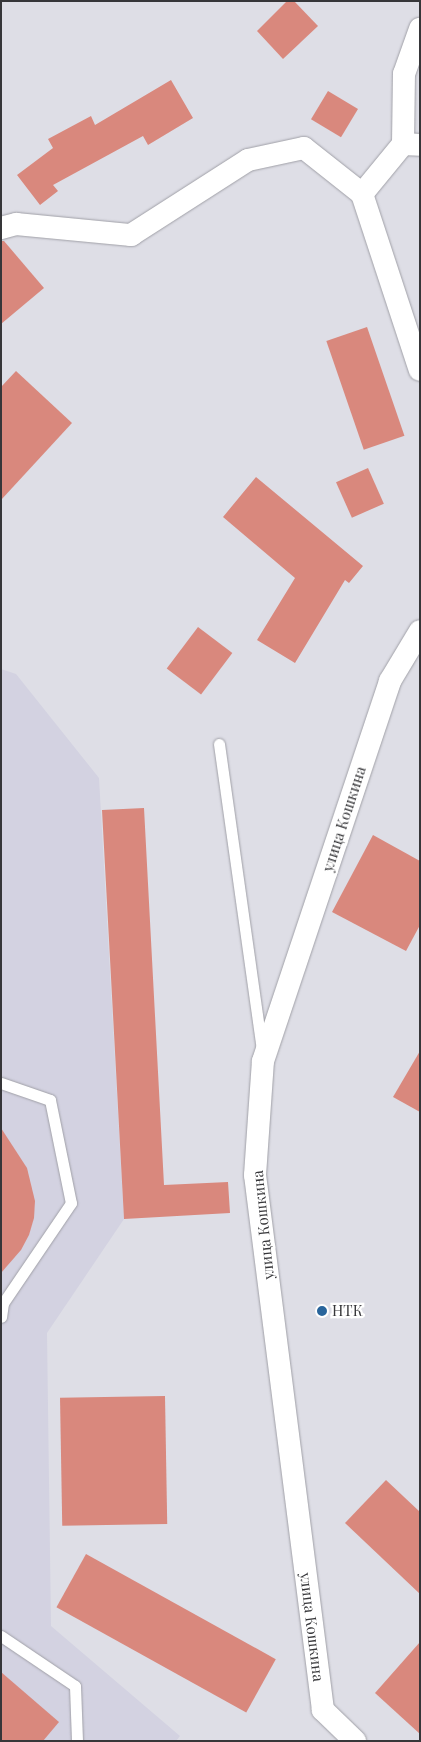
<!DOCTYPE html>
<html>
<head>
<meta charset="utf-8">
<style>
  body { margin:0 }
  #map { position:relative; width:421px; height:1742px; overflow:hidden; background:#dedee6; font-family:"Playfair Display",serif }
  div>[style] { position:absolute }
  .built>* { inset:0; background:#d3d2e1 }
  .building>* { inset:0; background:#d9887d; transform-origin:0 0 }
  .roads { filter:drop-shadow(0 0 1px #a0a0a7) drop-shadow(0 0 1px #a0a0a7) }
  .service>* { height:11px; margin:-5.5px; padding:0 5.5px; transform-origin:5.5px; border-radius:5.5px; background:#fff }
  .minor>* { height:22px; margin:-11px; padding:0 11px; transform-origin:11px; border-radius:11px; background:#fff }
  .dots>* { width:14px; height:14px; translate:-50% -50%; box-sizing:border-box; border:2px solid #fff; border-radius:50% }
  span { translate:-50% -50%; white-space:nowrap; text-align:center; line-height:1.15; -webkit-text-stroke:4.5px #fff; paint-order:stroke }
  .street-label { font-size:15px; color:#363639 }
  .poi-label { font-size:15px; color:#363639 }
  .left { translate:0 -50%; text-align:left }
  .frame { position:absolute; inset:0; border:2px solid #363639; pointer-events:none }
</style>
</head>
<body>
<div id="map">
  <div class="built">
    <div style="clip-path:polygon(1px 669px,16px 674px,99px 778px,124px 1219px,47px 1333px,51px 1626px,180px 1736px,176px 1741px,1px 1741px)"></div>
  </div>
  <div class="building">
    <div style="clip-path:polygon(287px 1px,294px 1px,318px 26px,283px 59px,257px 31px)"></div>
    <div style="clip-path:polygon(171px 80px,193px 118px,148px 145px,143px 136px,53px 185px,58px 191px,40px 205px,17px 175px,53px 148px,48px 139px,91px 116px,95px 125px)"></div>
    <div style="left:328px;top:91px;width:35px;height:33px;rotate:31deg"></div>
    <div style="clip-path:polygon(1px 241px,4px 241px,44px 288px,1px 324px)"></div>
    <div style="left:367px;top:327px;width:115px;height:43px;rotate:71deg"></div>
    <div style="clip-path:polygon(16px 371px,72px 423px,1px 500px,1px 387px)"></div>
    <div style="left:368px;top:468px;width:39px;height:35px;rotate:66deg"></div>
    <div style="clip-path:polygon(256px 477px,363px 566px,349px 583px,345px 580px,295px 663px,257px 640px,295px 578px,223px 517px)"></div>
    <div style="left:198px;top:627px;width:43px;height:52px;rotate:37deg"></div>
    <div style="clip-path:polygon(144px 808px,164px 1185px,228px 1182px,230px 1213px,124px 1219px,102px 810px)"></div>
    <div style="clip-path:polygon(373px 835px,420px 861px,420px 925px,406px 951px,332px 912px)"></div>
    <div style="clip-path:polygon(420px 1051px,420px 1112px,393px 1097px)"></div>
    <div style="clip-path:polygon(1px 1128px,27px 1168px,35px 1201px,34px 1218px,29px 1235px,21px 1250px,1px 1273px)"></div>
    <div style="left:165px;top:1396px;width:128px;height:105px;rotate:89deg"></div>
    <div style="clip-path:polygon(386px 1480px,420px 1512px,420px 1594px,345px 1523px)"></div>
    <div style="left:86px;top:1554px;width:217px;height:61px;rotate:29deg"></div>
    <div style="clip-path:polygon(420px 1642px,420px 1734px,375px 1693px)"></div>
    <div style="clip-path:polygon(1px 1672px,59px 1722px,43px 1741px,1px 1741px)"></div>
  </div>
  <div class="roads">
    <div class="service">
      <div style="left:219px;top:744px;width:308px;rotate:82deg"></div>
      <div style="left:1px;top:1083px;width:52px;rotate:19.1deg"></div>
      <div style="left:50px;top:1100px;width:105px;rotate:78.5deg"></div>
      <div style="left:71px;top:1203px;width:121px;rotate:124.2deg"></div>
      <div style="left:3px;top:1303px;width:14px;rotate:98deg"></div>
      <div style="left:1px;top:1636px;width:89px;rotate:34deg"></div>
      <div style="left:75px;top:1686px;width:55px;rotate:87.9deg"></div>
    </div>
    <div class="minor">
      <div style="left:403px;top:144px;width:70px;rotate:-89.2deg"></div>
      <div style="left:404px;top:74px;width:48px;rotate:-70.4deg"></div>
      <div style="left:362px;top:194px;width:65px;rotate:-50.6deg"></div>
      <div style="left:403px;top:144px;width:17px;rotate:3deg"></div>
      <div style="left:1px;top:228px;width:16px;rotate:-15deg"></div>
      <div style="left:16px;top:224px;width:116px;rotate:5.5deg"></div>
      <div style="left:131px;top:235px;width:139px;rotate:-32.7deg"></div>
      <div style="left:248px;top:160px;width:57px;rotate:-12.1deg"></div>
      <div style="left:304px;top:148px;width:74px;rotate:38.4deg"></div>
      <div style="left:362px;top:194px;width:185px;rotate:71.8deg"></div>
      <div style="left:355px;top:1741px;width:45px;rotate:-135.9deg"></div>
      <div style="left:323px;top:1710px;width:539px;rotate:-97.24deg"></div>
      <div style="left:255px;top:1175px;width:114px;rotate:-86deg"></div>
      <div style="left:263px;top:1061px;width:401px;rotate:-71.5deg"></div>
      <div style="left:390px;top:681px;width:58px;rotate:-59deg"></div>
    </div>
  </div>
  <div class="dots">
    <div style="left:322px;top:1311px;background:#28649b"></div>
  </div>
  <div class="street-label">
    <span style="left:344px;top:819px;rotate:-72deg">улица Кошкина</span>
    <span style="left:263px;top:1225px;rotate:-96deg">улица Кошкина</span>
    <span style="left:312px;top:1627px;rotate:83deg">улица Кошкина</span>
  </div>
  <div class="poi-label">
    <span class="left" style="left:332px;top:1311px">НТК</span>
  </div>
  <div class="frame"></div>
</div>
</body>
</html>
